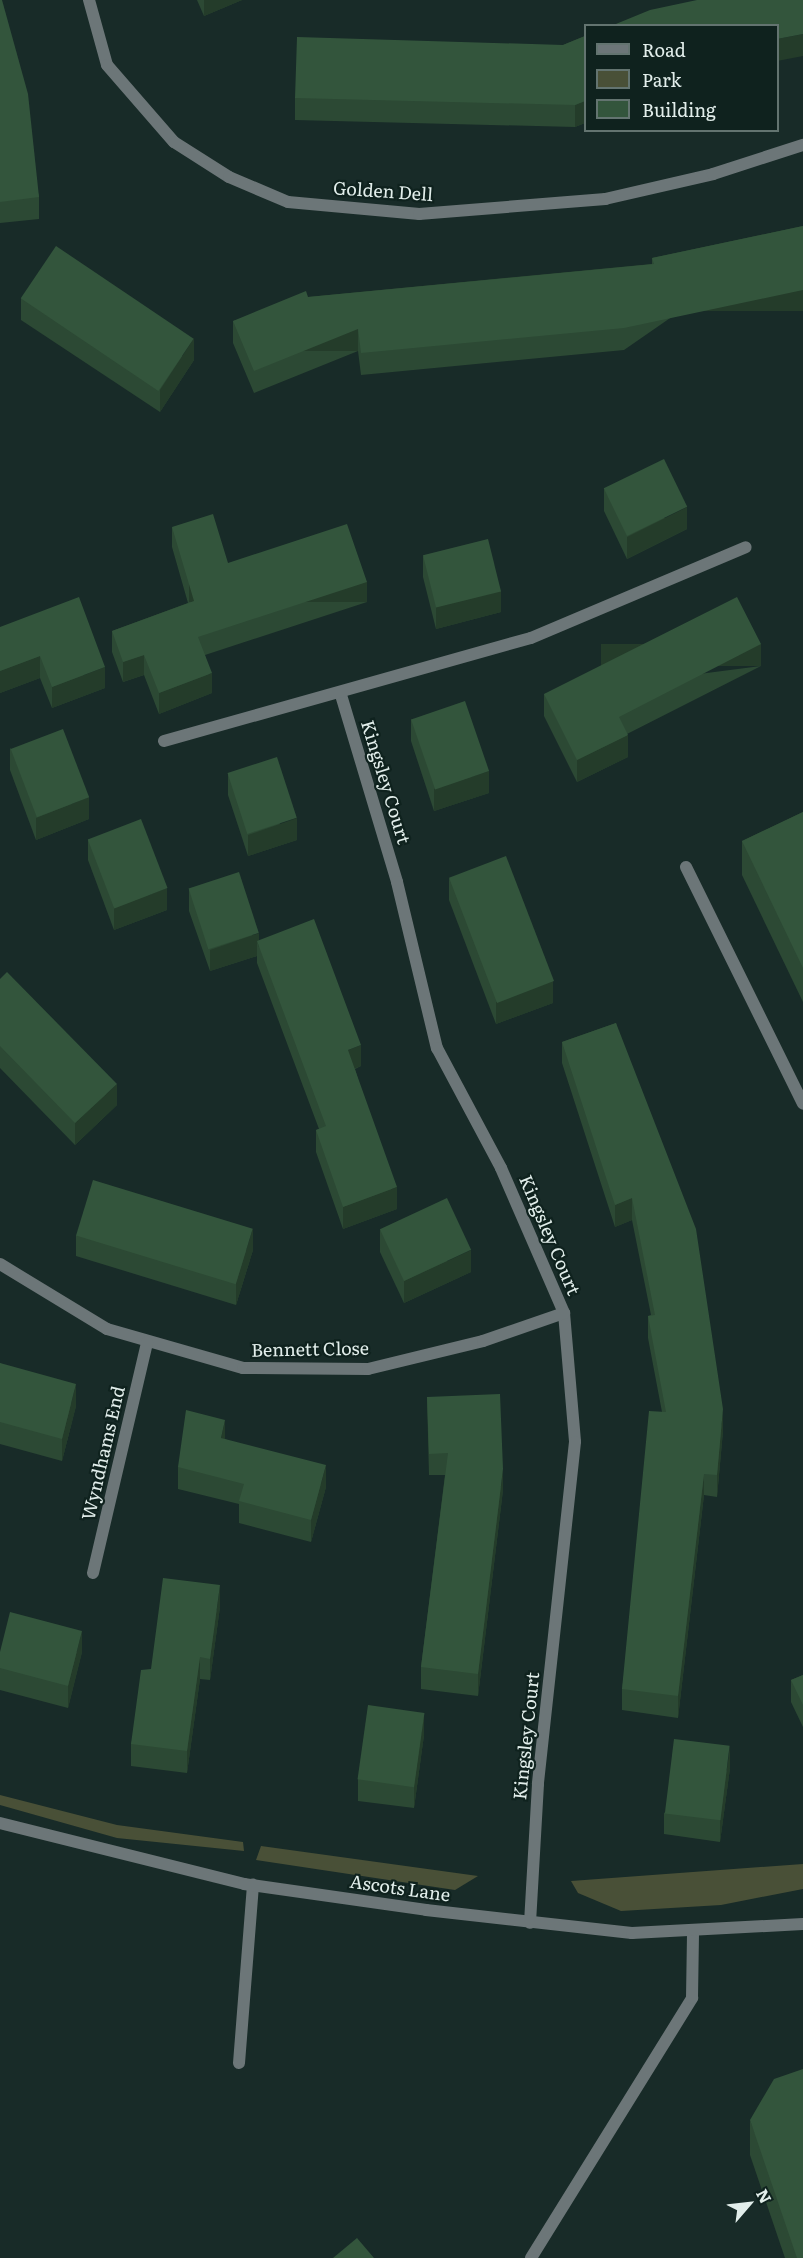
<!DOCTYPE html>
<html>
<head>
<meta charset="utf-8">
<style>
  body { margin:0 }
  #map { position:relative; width:803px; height:2258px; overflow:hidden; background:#182b28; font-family:Literata,serif }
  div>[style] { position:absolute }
  .green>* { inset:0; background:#495037 }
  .lane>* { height:12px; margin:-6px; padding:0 6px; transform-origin:6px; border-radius:6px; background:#6c7678 }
  .street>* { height:12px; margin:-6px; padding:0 6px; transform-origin:6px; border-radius:6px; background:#6c7678 }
  .wall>* { inset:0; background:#2c4934 }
  .shaded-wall>* { inset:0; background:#243c2a; transform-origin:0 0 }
  .building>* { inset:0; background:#33553c; transform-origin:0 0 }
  span { translate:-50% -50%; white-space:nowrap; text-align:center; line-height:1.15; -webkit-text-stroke:4.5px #0f221e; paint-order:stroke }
  .street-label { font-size:18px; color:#e2eeeb }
  .legend { position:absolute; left:584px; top:24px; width:195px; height:108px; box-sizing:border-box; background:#0f221e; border:2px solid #637470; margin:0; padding:8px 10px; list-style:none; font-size:18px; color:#e2eeeb }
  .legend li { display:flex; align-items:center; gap:12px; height:30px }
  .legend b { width:30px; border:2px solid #637470 }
  .north { position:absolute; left:719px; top:2174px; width:60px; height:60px; -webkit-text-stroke:4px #0f221e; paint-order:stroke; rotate:62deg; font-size:16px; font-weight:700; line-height:24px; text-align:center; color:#e2eeeb }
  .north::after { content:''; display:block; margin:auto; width:21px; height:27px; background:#e2eeeb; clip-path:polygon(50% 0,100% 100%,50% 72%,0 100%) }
</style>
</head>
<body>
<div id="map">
  <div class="green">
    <div style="clip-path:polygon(0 1795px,117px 1825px,243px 1842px,244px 1851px,117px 1838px,0 1805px)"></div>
    <div style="clip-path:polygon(261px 1846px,478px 1876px,455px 1890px,256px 1860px)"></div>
    <div style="clip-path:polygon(803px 1864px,803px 1889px,721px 1905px,621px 1911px,578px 1893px,571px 1881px)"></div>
  </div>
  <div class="lane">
    <div style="left:239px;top:2063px;width:179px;rotate:-85.5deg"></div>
    <div style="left:531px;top:2258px;width:306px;rotate:-58.2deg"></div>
    <div style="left:692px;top:1998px;width:66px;rotate:-89.1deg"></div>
  </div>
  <div class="street">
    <div style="left:89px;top:0;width:67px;rotate:74.5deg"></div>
    <div style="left:107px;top:65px;width:102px;rotate:49deg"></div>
    <div style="left:174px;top:142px;width:65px;rotate:32.5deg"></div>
    <div style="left:229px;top:177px;width:64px;rotate:23deg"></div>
    <div style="left:288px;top:202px;width:132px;rotate:5.2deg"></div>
    <div style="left:419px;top:214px;width:187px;rotate:-4.6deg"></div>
    <div style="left:605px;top:199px;width:111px;rotate:-13deg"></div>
    <div style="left:713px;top:174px;width:95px;rotate:-17.9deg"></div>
    <div style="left:341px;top:695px;width:195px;rotate:73.3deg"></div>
    <div style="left:397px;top:882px;width:171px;rotate:76.5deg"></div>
    <div style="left:437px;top:1048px;width:136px;rotate:61.9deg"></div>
    <div style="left:501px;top:1168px;width:158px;rotate:66.5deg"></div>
    <div style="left:564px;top:1313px;width:129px;rotate:85.1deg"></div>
    <div style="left:575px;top:1442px;width:344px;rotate:96.2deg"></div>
    <div style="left:538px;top:1784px;width:139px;rotate:93.3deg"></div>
    <div style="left:164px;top:741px;width:381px;rotate:-15.7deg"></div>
    <div style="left:531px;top:638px;width:233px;rotate:-22.9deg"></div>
    <div style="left:686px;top:867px;width:264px;rotate:63.7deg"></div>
    <div style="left:0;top:1264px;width:125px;rotate:31.3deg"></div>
    <div style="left:107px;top:1329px;width:141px;rotate:16deg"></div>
    <div style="left:243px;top:1368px;width:125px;rotate:0.5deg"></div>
    <div style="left:368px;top:1369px;width:118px;rotate:-13.7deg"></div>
    <div style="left:483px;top:1341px;width:86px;rotate:-19.1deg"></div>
    <div style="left:93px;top:1573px;width:237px;rotate:-76.8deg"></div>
    <div style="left:0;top:1823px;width:252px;rotate:14deg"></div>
    <div style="left:244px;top:1884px;width:184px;rotate:8.1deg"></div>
    <div style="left:426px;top:1910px;width:207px;rotate:6.4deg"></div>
    <div style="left:632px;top:1933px;width:171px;rotate:-3deg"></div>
  </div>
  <div class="wall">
    <div style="clip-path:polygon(0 0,39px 197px,39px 219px,0 223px)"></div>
    <div style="clip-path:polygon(197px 0,242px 0,204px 16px)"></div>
    <div style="clip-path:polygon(585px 36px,585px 123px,575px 127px,295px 120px,295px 98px,563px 45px)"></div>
    <div style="clip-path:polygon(803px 226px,624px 350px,361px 375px,358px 351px,254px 393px,233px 343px,233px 321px,308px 297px,652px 264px,652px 258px)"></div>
    <div style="clip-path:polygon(21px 298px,194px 360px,160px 412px,21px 320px)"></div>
    <div style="clip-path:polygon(604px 489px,687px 529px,627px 559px,604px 511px)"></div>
    <div style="clip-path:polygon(172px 527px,228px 563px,367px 602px,205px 655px,212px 693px,159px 714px,144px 675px,123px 682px,112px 652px,112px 631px,188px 603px,172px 547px)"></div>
    <div style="clip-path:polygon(423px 556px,501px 612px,436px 629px,423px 577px)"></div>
    <div style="clip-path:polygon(0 627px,105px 688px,52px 708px,40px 678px,0 693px)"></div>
    <div style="clip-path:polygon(761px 666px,627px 734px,628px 757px,577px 782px,544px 716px,544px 694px)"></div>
    <div style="clip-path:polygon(411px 719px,489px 793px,434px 811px,411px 741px)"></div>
    <div style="clip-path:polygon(10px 748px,89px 819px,36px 840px,10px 770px)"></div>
    <div style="clip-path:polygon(228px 773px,297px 840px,248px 856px,228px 795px)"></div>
    <div style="clip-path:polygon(803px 812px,803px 1002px,742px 875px,742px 841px)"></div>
    <div style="clip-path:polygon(88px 839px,167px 910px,114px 930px,88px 860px)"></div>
    <div style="clip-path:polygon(449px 878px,553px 1003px,496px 1024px,449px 900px)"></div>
    <div style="clip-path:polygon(189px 889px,259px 940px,361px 1066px,355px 1069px,397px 1209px,343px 1229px,316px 1152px,316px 1130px,319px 1129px,257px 963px,257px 956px,210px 971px,189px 911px)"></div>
    <div style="clip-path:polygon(0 979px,117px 1105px,75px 1145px,0 1068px)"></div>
    <div style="clip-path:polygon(616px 1023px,723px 1431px,717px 1497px,704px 1495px,678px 1718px,622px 1710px,622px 1689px,662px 1412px,648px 1338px,648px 1316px,651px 1315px,632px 1220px,615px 1227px,562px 1063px,562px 1042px)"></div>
    <div style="clip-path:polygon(380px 1230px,471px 1272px,404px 1303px,380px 1252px)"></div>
    <div style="clip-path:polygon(76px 1235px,253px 1250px,236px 1305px,76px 1256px)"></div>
    <div style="clip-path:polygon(0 1363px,76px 1406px,62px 1461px,0 1444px)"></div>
    <div style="clip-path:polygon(427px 1397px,503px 1490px,478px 1696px,421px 1689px,421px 1667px,445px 1475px,429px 1475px)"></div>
    <div style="clip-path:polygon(225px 1439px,326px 1487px,311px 1542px,239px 1523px,239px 1504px,178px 1489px,178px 1467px)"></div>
    <div style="clip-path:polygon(220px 1607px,210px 1680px,200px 1679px,187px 1773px,131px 1766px,131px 1744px,151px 1669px)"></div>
    <div style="clip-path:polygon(0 1652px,82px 1652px,68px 1708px,0 1690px)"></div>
    <div style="clip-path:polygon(803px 1675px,803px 1727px,791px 1702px,791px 1680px)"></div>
    <div style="clip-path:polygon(424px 1735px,414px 1808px,358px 1801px,358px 1779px)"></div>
    <div style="clip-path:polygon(730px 1768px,720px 1842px,664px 1834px,664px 1813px)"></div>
    <div style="clip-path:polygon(750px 2120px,803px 2258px,785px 2258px,750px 2155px)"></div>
  </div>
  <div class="shaded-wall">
    <div style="clip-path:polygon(204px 0,242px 0,204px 16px)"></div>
    <div style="clip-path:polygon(803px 34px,803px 56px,777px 61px,777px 39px)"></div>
    <div style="clip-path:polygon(585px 101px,585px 123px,575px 127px,575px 105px)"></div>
    <div style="left:803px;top:290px;width:21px;height:183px;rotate:90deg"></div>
    <div style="left:358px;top:329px;width:22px;height:112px;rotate:90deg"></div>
    <div style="clip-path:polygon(194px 338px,194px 360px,160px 412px,160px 390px)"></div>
    <div style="clip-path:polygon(687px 507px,687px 529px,627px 559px,627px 537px)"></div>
    <div style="left:367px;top:582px;width:20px;height:178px;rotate:90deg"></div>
    <div style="clip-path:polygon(501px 591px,501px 612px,436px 629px,436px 607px)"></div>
    <div style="left:761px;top:644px;width:22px;height:160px;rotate:90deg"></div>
    <div style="clip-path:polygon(144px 655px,144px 675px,123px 682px,123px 662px)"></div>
    <div style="clip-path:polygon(40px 656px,40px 678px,0 693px,0 671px)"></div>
    <div style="clip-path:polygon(105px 667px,105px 688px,52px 708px,52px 687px)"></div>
    <div style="clip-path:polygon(212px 673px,212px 693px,159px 714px,159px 693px)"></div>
    <div style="clip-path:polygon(628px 735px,628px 757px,577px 782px,577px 760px)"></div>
    <div style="clip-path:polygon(489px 771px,489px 793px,434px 811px,434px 789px)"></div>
    <div style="clip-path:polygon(89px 797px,89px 819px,36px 840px,36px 818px)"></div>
    <div style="clip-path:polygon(297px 818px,297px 840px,248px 856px,248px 835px)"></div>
    <div style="clip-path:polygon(167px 888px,167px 910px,114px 930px,114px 908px)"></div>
    <div style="clip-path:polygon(259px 933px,259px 947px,257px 941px,257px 956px,210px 971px,210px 950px)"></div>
    <div style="clip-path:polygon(553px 981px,553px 1003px,496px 1024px,496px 1002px)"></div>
    <div style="clip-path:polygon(361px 1045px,361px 1066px,348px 1071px,348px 1050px)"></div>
    <div style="clip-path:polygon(117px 1084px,117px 1105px,75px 1145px,75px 1123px)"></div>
    <div style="clip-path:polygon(397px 1187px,397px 1209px,343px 1229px,343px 1207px)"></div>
    <div style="clip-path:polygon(632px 1198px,632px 1220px,615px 1227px,615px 1205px)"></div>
    <div style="clip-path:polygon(253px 1228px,253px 1250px,236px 1305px,236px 1283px)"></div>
    <div style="clip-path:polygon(471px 1250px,471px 1272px,404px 1303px,404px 1281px)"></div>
    <div style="clip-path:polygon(76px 1384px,76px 1406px,62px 1461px,62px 1439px)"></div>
    <div style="clip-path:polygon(723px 1409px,723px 1431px,717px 1497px,717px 1475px)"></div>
    <div style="clip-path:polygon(225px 1420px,225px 1442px,221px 1438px)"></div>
    <div style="clip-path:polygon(326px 1465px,326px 1487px,311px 1542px,311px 1520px)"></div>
    <div style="clip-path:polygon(503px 1469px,503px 1490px,478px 1696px,478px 1674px)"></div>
    <div style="clip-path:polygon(704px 1474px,704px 1495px,678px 1718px,678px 1696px)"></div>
    <div style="clip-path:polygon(220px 1585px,220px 1607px,210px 1680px,210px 1659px)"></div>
    <div style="clip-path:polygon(82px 1631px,82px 1652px,68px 1708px,68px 1686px)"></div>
    <div style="clip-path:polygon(200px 1657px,200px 1679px,187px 1773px,187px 1751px)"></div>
    <div style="clip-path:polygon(424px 1713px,424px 1735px,414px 1808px,414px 1786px)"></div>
    <div style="clip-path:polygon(730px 1746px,730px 1768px,720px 1842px,720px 1820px)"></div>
  </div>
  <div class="building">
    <div style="clip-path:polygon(0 0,2px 0,28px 94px,39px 197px,0 202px)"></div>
    <div style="clip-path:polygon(697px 0,803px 0,803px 34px,777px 39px,777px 26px,611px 26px,650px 10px)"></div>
    <div style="clip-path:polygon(585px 36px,585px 101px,575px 105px,295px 98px,297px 37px,563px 45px)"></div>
    <div style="clip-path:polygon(803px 226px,803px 290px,624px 328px,361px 353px,358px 329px,254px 371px,233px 321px,306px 291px,308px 297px,654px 264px,652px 258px)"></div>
    <div style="left:56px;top:246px;width:166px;height:63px;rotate:34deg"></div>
    <div style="left:664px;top:459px;width:53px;height:67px;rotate:64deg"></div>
    <div style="clip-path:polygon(213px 514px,228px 563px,347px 524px,367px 582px,198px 637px,212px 673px,159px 693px,144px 655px,123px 662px,112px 631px,194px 601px,172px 527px)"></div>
    <div style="left:488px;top:539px;width:54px;height:67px;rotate:76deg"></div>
    <div style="clip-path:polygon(79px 597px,105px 667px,52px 687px,40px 656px,0 671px,0 627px)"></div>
    <div style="clip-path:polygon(737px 597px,761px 644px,619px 717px,628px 735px,577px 760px,544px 694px)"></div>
    <div style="left:465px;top:701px;width:74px;height:57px;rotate:71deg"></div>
    <div style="left:63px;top:729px;width:73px;height:56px;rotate:69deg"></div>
    <div style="left:277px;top:757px;width:64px;height:52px;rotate:72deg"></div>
    <div style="clip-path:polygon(803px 812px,803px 968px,742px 841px)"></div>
    <div style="left:141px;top:819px;width:74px;height:57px;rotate:69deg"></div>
    <div style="left:506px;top:856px;width:134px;height:61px;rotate:69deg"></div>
    <div style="left:239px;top:872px;width:64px;height:53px;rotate:72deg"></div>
    <div style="clip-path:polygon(314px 919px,361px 1045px,348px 1050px,397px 1187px,343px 1207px,316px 1130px,326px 1126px,257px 941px)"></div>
    <div style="clip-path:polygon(7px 972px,117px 1084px,75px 1123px,0 1046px,0 979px)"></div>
    <div style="clip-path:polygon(616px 1023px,696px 1229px,723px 1409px,717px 1475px,704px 1474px,678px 1696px,622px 1689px,649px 1411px,666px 1412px,648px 1316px,655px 1315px,632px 1198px,615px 1205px,562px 1042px)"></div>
    <div style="left:93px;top:1180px;width:167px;height:58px;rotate:17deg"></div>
    <div style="left:447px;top:1198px;width:57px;height:74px;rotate:65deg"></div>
    <div style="clip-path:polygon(0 1363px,76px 1384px,62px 1439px,0 1422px)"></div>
    <div style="clip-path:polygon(500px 1394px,503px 1469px,478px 1674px,421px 1667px,448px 1453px,429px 1454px,427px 1397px)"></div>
    <div style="clip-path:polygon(186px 1410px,225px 1420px,221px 1438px,326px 1465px,311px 1520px,239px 1501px,244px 1484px,178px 1467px)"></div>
    <div style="clip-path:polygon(163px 1578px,220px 1585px,210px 1659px,200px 1657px,187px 1751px,131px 1744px,141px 1670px,151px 1669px)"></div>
    <div style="clip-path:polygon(10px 1612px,82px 1631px,68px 1686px,0 1668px,0 1652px)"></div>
    <div style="clip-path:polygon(803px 1675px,803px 1705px,791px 1680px)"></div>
    <div style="left:368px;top:1705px;width:57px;height:75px;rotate:8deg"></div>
    <div style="left:674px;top:1739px;width:56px;height:75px;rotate:7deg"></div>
    <div style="clip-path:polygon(803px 2069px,803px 2258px,797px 2258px,750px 2120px,774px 2079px)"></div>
    <div style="clip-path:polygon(357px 2238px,374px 2258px,333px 2258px)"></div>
  </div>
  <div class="street-label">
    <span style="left:383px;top:191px;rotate:4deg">Golden Dell</span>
    <span style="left:386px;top:782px;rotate:73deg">Kingsley Court</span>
    <span style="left:550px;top:1235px;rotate:67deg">Kingsley Court</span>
    <span style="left:310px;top:1349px;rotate:-1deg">Bennett Close</span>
    <span style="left:103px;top:1453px;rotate:-77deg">Wyndhams End</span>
    <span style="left:526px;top:1736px;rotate:-84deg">Kingsley Court</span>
    <span style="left:400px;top:1888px;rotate:8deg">Ascots Lane</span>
  </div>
  <ul class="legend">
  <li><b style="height:8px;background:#6c7678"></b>Road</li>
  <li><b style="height:16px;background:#495037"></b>Park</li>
  <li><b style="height:16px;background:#33553c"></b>Building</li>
  </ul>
  <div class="north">N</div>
</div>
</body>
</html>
